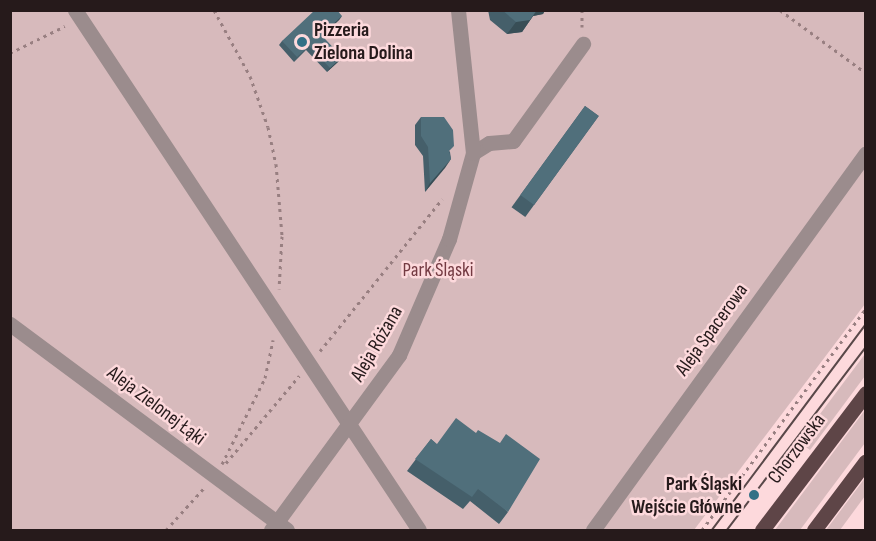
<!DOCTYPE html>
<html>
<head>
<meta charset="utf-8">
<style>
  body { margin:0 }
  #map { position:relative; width:876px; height:541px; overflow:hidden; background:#fdd9dc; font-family:"Sofia Sans Condensed",sans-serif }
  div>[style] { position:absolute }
  .green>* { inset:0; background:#d7babc }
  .path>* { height:3px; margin-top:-1.5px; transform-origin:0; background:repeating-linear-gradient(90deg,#987f81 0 3px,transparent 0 7.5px) }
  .minor>* { height:15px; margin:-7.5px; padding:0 7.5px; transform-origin:7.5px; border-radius:7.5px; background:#9b8c8d }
  .major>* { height:15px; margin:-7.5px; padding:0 7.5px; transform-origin:7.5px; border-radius:7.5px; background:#5e4547 }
  .tram>* { height:1.5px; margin:-0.75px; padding:0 0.75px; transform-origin:0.75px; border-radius:0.75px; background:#594849 }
  .wall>* { inset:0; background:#455f6a; transform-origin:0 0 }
  .shaded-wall>* { inset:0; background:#384e56 }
  .building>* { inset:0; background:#506f7b; transform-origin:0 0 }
  .dots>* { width:16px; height:16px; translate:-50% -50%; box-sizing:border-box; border:3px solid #fdd9dc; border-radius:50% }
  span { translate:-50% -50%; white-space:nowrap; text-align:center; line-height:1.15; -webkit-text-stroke:5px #fdd9dc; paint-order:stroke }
  .poi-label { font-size:20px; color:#261a1b; font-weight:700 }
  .left { translate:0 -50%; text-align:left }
  .right { translate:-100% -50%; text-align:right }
  .park-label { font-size:20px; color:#743a42 }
  .street-label { font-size:20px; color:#261a1b }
  .frame { position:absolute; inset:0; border:12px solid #261a1b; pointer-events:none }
</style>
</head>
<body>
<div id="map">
  <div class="green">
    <div style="clip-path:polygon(10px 11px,865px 11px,865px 304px,694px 530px,11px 530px)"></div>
    <div style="clip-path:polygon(865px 354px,865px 376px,810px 450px,799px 442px)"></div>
    <div style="clip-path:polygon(865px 410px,865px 443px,800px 530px,775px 530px)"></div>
    <div style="clip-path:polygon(865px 478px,865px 496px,840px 530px,826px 530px)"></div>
  </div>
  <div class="path">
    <div style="left:214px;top:10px;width:75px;rotate:61.4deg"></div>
    <div style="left:250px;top:76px;width:54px;rotate:70.6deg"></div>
    <div style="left:268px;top:127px;width:38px;rotate:78deg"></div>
    <div style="left:276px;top:164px;width:72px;rotate:85.2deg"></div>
    <div style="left:282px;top:236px;width:53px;rotate:93.2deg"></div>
    <div style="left:582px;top:10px;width:17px;rotate:90deg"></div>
    <div style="left:780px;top:10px;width:107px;rotate:36.2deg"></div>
    <div style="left:10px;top:53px;width:61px;rotate:-26.1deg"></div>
    <div style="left:320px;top:351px;width:195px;rotate:-51.2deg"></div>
    <div style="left:226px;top:463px;width:114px;rotate:-50deg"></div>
    <div style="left:222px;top:464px;width:96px;rotate:-63.4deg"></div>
    <div style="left:265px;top:378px;width:39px;rotate:-78deg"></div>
    <div style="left:166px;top:530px;width:57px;rotate:-47.9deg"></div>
    <div style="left:702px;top:530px;width:276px;rotate:-53.5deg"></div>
  </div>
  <div class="minor">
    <div style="left:75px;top:10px;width:623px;rotate:56.51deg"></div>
    <div style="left:473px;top:153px;width:19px;rotate:-32deg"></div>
    <div style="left:489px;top:143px;width:24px;rotate:-5deg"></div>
    <div style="left:513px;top:141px;width:120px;rotate:-54.2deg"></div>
    <div style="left:10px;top:324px;width:345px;rotate:36.6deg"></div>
    <div style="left:271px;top:530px;width:217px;rotate:-53.8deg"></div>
    <div style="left:399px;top:355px;width:126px;rotate:-66.7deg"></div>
    <div style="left:449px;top:239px;width:89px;rotate:-74.4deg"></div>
    <div style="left:473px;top:153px;width:144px;rotate:-96deg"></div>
    <div style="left:593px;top:530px;width:465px;rotate:-54.1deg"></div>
  </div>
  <div class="major">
    <div style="left:762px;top:530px;width:172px;rotate:-52.8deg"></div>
    <div style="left:814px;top:530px;width:86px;rotate:-53deg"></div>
  </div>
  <div class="tram">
    <div style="left:712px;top:530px;width:257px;rotate:-53.2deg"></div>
    <div style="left:727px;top:530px;width:230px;rotate:-52.8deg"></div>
  </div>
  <div class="wall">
    <div style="clip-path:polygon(488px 10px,545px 10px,543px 14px,533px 16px,522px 32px,507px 34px,490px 20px)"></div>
    <div style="clip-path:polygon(342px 16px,339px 20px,322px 36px,342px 57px,339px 61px,327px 72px,306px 50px,294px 62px,279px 45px,282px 41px)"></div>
    <div style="left:585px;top:106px;width:17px;height:125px;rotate:36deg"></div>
    <div style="clip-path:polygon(421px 117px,450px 152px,451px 159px,425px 192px,423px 156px,415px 145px,415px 125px)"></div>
    <div style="clip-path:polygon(431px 439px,508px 512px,499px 524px,470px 501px,463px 509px,407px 471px)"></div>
  </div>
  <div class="shaded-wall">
    <div style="clip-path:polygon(537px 10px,545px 10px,543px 14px,533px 16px,522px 32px,507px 34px,516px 22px)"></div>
    <div style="clip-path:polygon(342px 16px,339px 20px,318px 39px,321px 35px)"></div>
    <div style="clip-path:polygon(342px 57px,339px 61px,327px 72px,330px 68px)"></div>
    <div style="clip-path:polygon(451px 159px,445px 168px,425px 192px,430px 183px)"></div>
  </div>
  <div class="building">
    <div style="clip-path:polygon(315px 10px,337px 10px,342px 16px,321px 35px,342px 57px,330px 68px,309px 46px,297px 57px,282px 41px)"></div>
    <div style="clip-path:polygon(502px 10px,537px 10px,530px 20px,516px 22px)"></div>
    <div style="left:585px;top:106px;width:17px;height:110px;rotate:36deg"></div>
    <div style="clip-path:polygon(421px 117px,444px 117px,453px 130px,454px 146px,449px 151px,451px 159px,430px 183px,428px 147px,421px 136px)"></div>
    <div style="clip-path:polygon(456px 418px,476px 433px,478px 430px,500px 443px,506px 434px,540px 459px,508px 512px,478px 489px,472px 497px,415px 459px,431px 439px,437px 444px)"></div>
  </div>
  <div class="dots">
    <div style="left:302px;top:42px;background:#327086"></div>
    <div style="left:754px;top:495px;background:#327086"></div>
  </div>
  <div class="poi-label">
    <span class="left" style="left:314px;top:42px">Pizzeria<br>Zielona Dolina</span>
    <span class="right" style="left:742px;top:496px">Park Śląski<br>Wejście Główne</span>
  </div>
  <div class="park-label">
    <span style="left:438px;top:270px">Park Śląski</span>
  </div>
  <div class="street-label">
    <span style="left:712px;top:330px;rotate:-54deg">Aleja Spacerowa</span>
    <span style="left:377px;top:344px;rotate:-60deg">Aleja Różana</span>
    <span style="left:156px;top:406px;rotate:37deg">Aleja Zielonej Łąki</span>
    <span style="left:797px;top:449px;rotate:-53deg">Chorzowska</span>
  </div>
  <div class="frame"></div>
</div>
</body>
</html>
